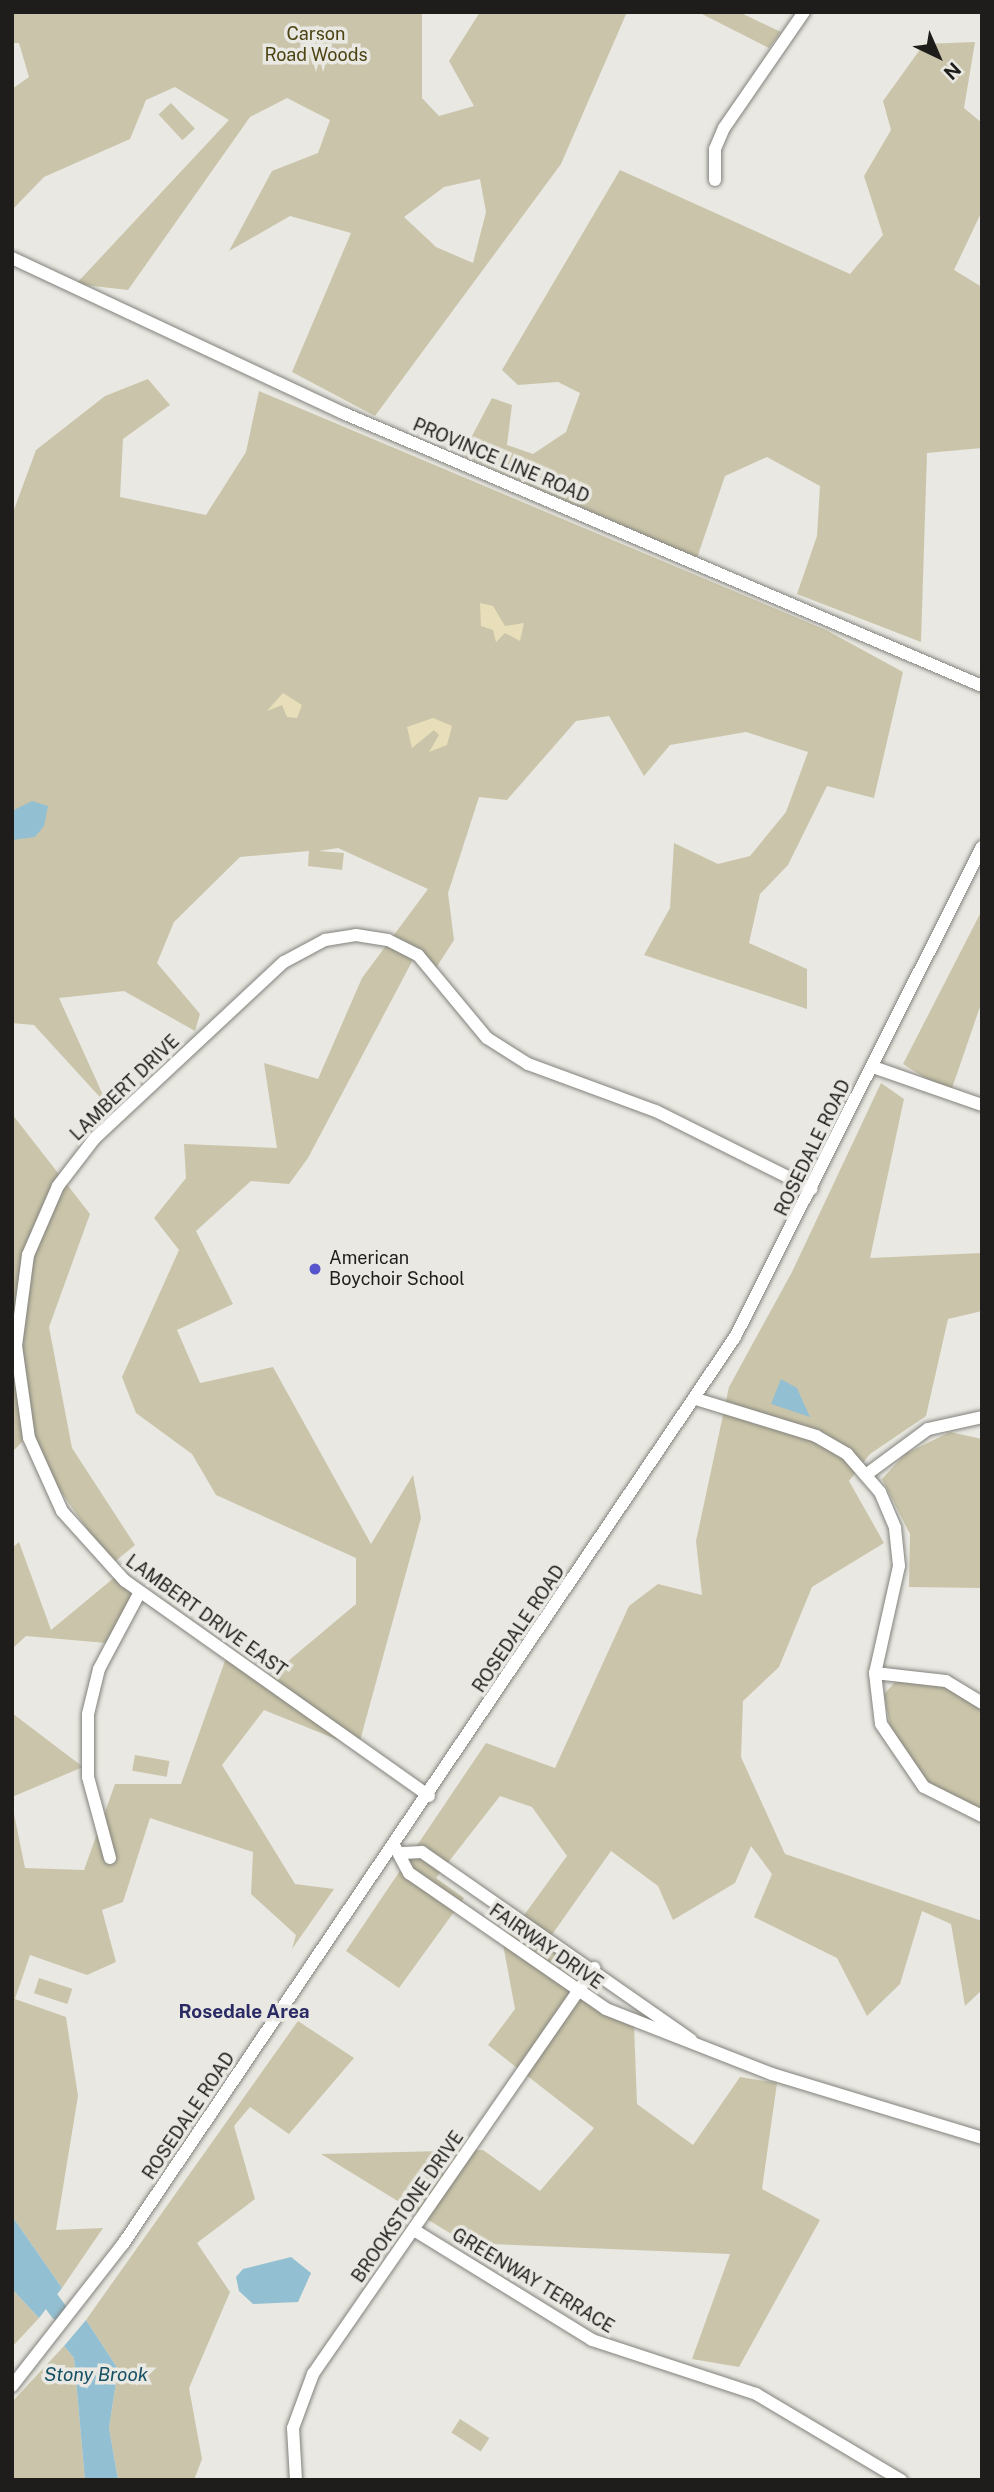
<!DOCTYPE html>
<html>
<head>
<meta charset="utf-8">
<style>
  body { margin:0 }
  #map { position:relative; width:994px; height:2492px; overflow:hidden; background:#e9e8e2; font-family:"Public Sans",sans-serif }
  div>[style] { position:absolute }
  .green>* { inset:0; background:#cac5aa; transform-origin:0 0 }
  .sand>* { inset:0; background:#e8deb9 }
  .water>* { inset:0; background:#93bfd2 }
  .river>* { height:18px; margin:-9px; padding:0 9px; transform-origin:9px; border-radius:9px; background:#93bfd2 }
  .roads { filter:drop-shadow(0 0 2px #83827c) drop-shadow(0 0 2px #83827c) }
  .minor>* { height:12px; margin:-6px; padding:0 6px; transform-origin:6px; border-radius:6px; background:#fff }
  .dots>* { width:19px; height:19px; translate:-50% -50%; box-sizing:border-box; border:4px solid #e9e8e2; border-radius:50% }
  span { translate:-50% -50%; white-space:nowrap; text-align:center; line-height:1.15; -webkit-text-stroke:7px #e9e8e2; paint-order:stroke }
  .park-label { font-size:18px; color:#4b4312 }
  .street-label { font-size:18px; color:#1e1d1b }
  .poi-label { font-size:18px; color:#1e1d1b }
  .left { translate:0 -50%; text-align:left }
  .neighbourhood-label { font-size:19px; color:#2a2a64; font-weight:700 }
  .water-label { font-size:19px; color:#165064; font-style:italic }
  .frame { position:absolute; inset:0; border:14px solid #1e1d1b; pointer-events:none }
  .north { position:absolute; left:903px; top:21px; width:70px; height:70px; -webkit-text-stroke:5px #e9e8e2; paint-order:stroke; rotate:136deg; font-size:19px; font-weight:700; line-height:28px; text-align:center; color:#1e1d1b }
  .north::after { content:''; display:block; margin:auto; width:24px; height:32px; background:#1e1d1b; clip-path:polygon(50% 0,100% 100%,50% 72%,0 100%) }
</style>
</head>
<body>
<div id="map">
  <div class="green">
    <div style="clip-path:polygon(evenodd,12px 12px,422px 12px,422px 98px,439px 116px,474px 106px,449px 61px,480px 12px,627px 12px,561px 164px,375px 416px,292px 372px,351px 233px,290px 216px,229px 251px,272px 171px,318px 153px,330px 120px,287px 98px,250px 117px,128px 290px,76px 284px,229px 120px,175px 87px,146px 100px,130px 139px,44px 177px,12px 210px,12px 89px,29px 77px,19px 43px,12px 43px,12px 12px,480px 179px,486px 212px,473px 263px,436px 247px,404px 217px,444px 187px,480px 179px)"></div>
    <div style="clip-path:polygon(698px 12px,739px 12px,781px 32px,769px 48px)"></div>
    <div style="clip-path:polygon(975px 42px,964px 108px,982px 123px,982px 211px,954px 270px,982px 287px,982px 448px,927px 453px,921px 642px,797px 594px,817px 536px,820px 486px,767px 457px,725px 476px,697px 558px,462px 455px,492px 398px,512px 405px,507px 445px,533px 454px,566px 432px,580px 393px,558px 382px,518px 385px,502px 370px,620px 170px,850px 274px,883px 235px,864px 176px,891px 130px,883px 101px,924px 44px)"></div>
    <div style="left:171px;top:103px;width:35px;height:17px;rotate:47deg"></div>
    <div style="clip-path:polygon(148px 379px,170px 405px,123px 439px,120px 497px,206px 515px,246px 452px,259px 391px,826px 630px,903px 672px,874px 798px,827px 786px,788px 865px,760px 894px,749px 943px,807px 969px,807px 1009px,644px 955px,670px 908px,674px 843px,718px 864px,750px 856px,786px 812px,808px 752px,746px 732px,670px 745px,644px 776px,609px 716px,576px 721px,507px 800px,479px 797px,448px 893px,454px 940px,434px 971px,416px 954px,308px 1158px,289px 1184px,251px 1181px,196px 1231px,233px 1304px,177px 1330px,200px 1383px,273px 1367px,371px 1544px,413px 1475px,421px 1518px,358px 1748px,264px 1710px,222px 1765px,295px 1884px,334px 1889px,292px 1949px,296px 1935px,251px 1894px,253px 1852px,150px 1818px,123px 1902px,102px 1910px,116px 1962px,87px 1975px,30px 1955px,15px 1999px,66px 2017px,78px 2096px,56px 2230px,103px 2228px,62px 2288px,12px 2216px,12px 1804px,25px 1868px,84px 1870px,115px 1784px,181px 1784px,226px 1658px,262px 1683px,356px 1604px,356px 1558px,216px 1495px,192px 1454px,136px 1413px,122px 1377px,179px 1250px,154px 1218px,186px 1178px,184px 1144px,277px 1148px,264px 1063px,318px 1079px,362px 978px,428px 889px,338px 848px,319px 851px,344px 853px,342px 870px,308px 866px,309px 851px,240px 857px,174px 922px,157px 963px,200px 1014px,195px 1031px,124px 991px,59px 998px,108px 1106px,34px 1025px,12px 1023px,12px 515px,36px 450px,105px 396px)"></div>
    <div style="clip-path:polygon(980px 914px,982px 1001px,950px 1094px,903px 1064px)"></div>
    <div style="clip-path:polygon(881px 1083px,904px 1099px,870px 1258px,982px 1253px,982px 1311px,948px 1319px,926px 1416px,870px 1454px,849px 1481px,884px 1543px,812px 1587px,779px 1667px,743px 1701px,741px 1757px,785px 1854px,982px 1921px,982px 1990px,965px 2006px,951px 1924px,922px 1911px,900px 1984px,867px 2016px,837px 1958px,754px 1917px,772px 1874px,751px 1846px,735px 1883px,673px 1920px,658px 1886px,611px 1851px,551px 1936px,596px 1970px,579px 1995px,634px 2025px,637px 2104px,693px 2145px,740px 2077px,777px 2083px,762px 2189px,820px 2220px,739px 2367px,692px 2359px,730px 2254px,466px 2243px,321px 2154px,483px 2150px,540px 2191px,594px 2128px,488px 2045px,515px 2009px,503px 1944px,567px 1856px,532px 1807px,500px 1796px,436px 1878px,464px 1898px,399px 1988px,346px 1951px,486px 1743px,555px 1768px,629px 1606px,658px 1584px,702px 1595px,696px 1541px,729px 1387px,792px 1272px)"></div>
    <div style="clip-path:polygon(12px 1114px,90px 1214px,49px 1327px,72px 1448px,135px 1545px,112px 1564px,24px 1440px,12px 1452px)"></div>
    <div style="clip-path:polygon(950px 1432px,982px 1439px,982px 1588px,909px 1587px,910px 1534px,882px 1479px,905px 1454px)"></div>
    <div style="clip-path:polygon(19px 1542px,51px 1630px,121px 1572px,140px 1589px,106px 1643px,26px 1636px,12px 1649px,12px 1548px)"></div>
    <div style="clip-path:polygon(898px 1679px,942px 1685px,982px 1709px,982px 1811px,929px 1786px,891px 1731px,884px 1694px)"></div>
    <div style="clip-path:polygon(12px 1713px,83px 1767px,12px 1797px)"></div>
    <div style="left:135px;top:1755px;width:35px;height:16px;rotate:10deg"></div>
    <div style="left:39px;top:1978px;width:35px;height:16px;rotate:18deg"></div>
    <div style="clip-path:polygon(298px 2021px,354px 2058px,289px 2134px,250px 2107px,234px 2126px,255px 2199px,197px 2243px,230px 2292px,189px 2388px,202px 2459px,194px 2480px,118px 2480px,109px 2428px,118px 2369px,86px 2320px)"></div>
    <div style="clip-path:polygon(12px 2289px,39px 2318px,12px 2347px)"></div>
    <div style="clip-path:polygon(64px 2346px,74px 2358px,85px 2480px,12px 2480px,12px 2402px)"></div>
    <div style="left:460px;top:2419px;width:35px;height:16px;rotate:33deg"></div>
  </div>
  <div class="sand">
    <div style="clip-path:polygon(480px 603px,493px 606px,505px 626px,524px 623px,520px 641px,505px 633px,496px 642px,493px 630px,481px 626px)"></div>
    <div style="clip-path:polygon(283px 693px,302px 705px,297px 718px,287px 717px,282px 705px,267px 711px)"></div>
    <div style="clip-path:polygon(433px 718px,452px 726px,447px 745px,429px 752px,439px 735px,434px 730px,412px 748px,407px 727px)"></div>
  </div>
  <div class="water">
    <div style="clip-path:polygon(32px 801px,48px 806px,44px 826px,35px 837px,12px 840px,12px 811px)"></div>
    <div style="clip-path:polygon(781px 1379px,797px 1388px,810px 1417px,771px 1404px)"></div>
    <div style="clip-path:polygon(12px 2216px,62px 2288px,39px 2318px,12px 2289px)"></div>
    <div style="clip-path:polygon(291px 2257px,311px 2273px,298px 2302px,253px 2304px,239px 2291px,236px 2277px,243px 2269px)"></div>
    <div style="clip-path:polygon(86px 2320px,118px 2369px,109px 2428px,118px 2480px,85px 2480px,74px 2358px,64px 2346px)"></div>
  </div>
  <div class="river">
    <div style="left:12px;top:2247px;width:80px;rotate:54.1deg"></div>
  </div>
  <div class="roads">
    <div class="minor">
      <div style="left:715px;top:180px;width:31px;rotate:-90deg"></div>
      <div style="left:715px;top:149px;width:23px;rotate:-67deg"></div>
      <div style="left:724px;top:128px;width:141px;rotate:-55.4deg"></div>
      <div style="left:12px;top:258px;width:365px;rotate:25.1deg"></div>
      <div style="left:343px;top:413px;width:695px;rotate:23.13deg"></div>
      <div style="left:873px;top:1067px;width:115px;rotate:19.2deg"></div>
      <div style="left:696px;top:1399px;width:126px;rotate:17.1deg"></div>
      <div style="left:816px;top:1436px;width:36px;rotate:30deg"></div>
      <div style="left:847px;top:1454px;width:50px;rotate:49deg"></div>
      <div style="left:880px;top:1492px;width:39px;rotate:67deg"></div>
      <div style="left:895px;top:1528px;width:38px;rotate:84deg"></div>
      <div style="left:899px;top:1566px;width:110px;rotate:102.6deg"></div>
      <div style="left:875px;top:1673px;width:51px;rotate:83.3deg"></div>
      <div style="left:881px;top:1724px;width:76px;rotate:55.7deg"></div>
      <div style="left:924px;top:1787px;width:65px;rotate:26.6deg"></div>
      <div style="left:867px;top:1474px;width:76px;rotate:-36.4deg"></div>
      <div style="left:928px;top:1429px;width:55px;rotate:-12.5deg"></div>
      <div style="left:875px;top:1673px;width:71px;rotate:6.4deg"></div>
      <div style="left:946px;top:1681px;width:42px;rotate:31.4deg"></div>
      <div style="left:429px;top:1796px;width:372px;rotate:-144.7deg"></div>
      <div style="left:125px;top:1581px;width:94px;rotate:-132deg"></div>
      <div style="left:62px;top:1511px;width:80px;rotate:-114.3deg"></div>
      <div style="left:29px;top:1438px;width:93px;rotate:-98deg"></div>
      <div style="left:16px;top:1346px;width:92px;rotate:-82.5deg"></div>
      <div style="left:28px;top:1255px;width:75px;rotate:-66.5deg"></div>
      <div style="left:58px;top:1186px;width:61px;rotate:-52.4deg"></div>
      <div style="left:95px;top:1138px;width:258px;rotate:-43deg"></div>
      <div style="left:284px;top:962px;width:47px;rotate:-28.2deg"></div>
      <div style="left:325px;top:940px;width:31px;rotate:-9deg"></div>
      <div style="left:356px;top:935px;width:32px;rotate:9deg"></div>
      <div style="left:388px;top:940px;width:34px;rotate:27deg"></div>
      <div style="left:418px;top:955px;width:108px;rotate:50.3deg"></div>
      <div style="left:487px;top:1038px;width:49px;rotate:32.4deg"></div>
      <div style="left:528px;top:1064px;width:136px;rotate:20.2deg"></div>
      <div style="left:656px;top:1111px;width:174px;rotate:26.6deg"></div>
      <div style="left:395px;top:1847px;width:30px;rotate:62deg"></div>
      <div style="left:409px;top:1873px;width:239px;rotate:34.6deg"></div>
      <div style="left:606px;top:2009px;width:178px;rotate:21.4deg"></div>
      <div style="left:772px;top:2074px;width:220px;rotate:16.9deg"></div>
      <div style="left:403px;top:1853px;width:19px;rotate:-3deg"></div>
      <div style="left:422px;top:1852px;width:328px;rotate:34.9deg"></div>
      <div style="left:110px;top:1858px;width:84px;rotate:-105.2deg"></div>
      <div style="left:88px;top:1777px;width:63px;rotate:-90deg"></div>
      <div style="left:88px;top:1714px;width:46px;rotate:-76.3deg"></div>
      <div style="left:99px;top:1669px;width:87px;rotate:-62deg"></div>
      <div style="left:414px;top:2230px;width:209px;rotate:31.7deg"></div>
      <div style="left:592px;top:2340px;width:173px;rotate:18.2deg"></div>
      <div style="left:756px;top:2394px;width:169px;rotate:30.7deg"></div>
      <div style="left:12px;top:2386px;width:180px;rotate:-52deg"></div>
      <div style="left:123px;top:2244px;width:1094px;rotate:-55.99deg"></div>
      <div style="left:735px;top:1337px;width:549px;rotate:-63.25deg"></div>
      <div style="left:296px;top:2480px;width:52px;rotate:-93.3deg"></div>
      <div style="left:293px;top:2428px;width:58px;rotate:-69.7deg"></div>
      <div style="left:313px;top:2374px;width:494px;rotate:-55.3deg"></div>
    </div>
  </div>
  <div class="dots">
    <div style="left:315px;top:1269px;background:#5854cc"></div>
  </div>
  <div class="park-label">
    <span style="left:316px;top:45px">Carson<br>Road Woods</span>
  </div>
  <div class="street-label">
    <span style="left:501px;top:461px;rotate:23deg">PROVINCE LINE ROAD</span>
    <span style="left:125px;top:1088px;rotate:-44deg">LAMBERT DRIVE</span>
    <span style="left:813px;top:1148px;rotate:-64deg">ROSEDALE ROAD</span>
    <span style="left:206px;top:1616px;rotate:36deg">LAMBERT DRIVE EAST</span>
    <span style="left:519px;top:1629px;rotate:-56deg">ROSEDALE ROAD</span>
    <span style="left:546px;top:1947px;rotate:35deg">FAIRWAY DRIVE</span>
    <span style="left:189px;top:2116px;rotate:-56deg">ROSEDALE ROAD</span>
    <span style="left:408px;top:2207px;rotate:-55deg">BROOKSTONE DRIVE</span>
    <span style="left:533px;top:2281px;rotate:31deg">GREENWAY TERRACE</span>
  </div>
  <div class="poi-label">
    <span class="left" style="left:329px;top:1269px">American<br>Boychoir School</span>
  </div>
  <div class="neighbourhood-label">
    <span style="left:244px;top:2012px">Rosedale Area</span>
  </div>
  <div class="water-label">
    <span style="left:96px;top:2375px">Stony Brook</span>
  </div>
  <div class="frame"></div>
  <div class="north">N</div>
</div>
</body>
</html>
